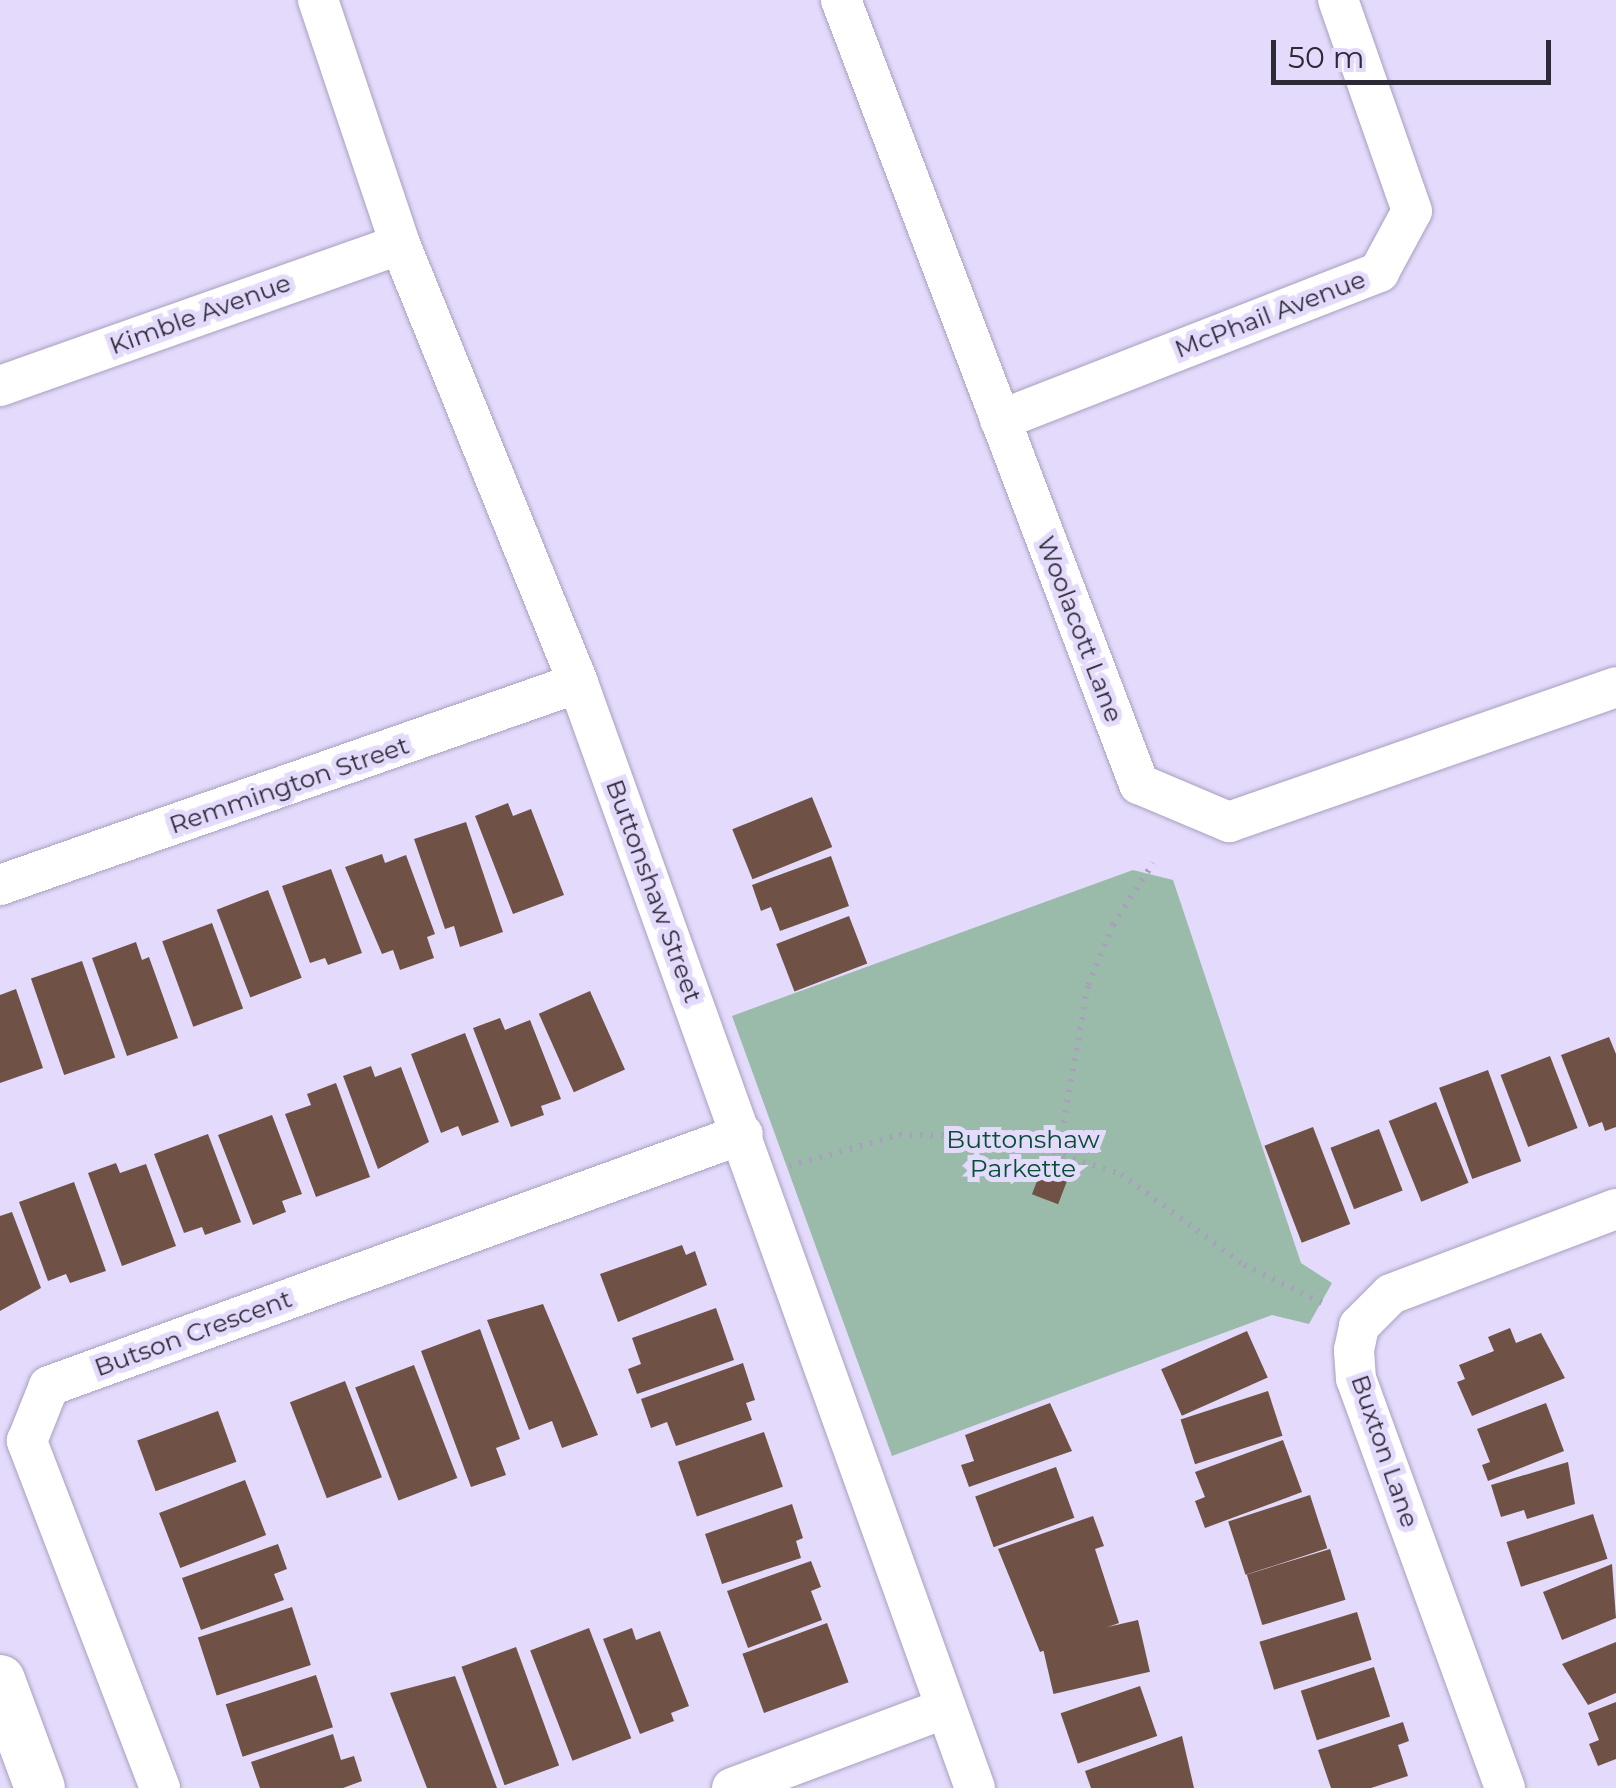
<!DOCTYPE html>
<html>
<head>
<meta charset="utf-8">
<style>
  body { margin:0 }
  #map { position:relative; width:1616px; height:1788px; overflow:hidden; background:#e4dbfc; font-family:Montserrat,sans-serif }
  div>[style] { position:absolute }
  .green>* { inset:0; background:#9abbaa }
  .building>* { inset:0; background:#705146; transform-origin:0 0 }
  .path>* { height:6px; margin-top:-3px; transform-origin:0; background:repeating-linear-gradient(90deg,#a8a1bb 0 2.5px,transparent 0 10.5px) }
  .roads { filter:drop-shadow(0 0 2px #a9a0c0) drop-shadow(0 0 2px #a9a0c0) }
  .minor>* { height:40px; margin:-20px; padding:0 20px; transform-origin:20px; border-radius:20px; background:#fff }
  .tertiary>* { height:50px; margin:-25px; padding:0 25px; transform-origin:25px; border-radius:25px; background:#fff }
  span { translate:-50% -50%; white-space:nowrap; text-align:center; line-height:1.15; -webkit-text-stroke:10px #e4dbfc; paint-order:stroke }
  .street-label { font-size:25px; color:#2d2936 }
  .park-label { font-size:25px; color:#054e34 }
  .scale { position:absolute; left:1271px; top:40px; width:280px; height:45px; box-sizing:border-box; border:5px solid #2d2936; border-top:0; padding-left:12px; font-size:30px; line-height:35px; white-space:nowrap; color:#2d2936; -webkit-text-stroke:8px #e4dbfc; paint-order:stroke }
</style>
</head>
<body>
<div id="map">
  <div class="green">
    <div style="clip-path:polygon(1133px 870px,1173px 880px,1301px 1263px,1332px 1283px,1309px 1324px,1272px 1315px,892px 1456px,732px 1016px)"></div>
  </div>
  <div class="building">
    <div style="left:812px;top:797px;width:54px;height:86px;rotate:68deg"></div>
    <div style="clip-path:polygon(508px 803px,513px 816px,531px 809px,564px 895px,513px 914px,475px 816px)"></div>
    <div style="clip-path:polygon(466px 822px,503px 932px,460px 947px,454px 926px,445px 929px,414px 839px)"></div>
    <div style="clip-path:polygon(382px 854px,385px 863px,406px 855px,435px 934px,427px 937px,434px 958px,400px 970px,393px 950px,382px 954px,345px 867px)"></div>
    <div style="clip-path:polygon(831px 856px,849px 906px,780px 931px,771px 907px,761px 911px,752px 885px)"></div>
    <div style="clip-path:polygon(331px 869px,362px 953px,328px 965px,325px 958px,310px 963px,282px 886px)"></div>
    <div style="left:268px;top:890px;width:94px;height:55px;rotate:69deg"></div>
    <div style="left:849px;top:916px;width:51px;height:78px;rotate:69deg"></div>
    <div style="left:212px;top:923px;width:91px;height:53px;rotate:70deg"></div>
    <div style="clip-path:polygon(136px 942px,142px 960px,149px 957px,178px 1038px,127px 1056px,92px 958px)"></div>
    <div style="left:82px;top:961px;width:102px;height:54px;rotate:71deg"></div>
    <div style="clip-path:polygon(16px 989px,43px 1068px,0 1083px,0 995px)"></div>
    <div style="left:590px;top:991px;width:86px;height:56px;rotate:66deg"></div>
    <div style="clip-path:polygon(500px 1018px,505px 1030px,530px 1020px,561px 1099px,541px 1106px,544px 1115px,511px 1127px,473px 1028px)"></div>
    <div style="clip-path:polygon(465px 1033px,499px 1122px,462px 1136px,458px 1126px,441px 1133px,411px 1054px)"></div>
    <div style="clip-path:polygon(1609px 1037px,1616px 1054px,1616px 1127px,1605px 1131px,1602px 1122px,1589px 1127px,1561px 1055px)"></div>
    <div style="left:1550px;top:1056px;width:77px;height:53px;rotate:69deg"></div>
    <div style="clip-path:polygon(371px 1066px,375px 1077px,401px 1067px,429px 1142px,378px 1169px,343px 1076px)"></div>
    <div style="left:1488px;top:1070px;width:97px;height:52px;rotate:70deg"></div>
    <div style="clip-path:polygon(336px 1083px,370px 1177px,316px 1197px,285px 1114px,311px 1105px,307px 1094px)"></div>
    <div style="left:1436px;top:1102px;width:87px;height:51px;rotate:68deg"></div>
    <div style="clip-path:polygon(272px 1115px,302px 1194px,282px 1201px,286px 1212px,253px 1225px,218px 1135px)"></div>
    <div style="left:1313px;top:1127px;width:104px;height:52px;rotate:69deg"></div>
    <div style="left:1379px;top:1129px;width:66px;height:52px;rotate:69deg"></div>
    <div style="clip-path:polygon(208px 1134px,241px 1222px,205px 1235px,202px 1227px,184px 1233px,154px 1154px)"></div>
    <div style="clip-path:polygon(116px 1163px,120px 1173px,146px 1164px,176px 1246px,122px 1266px,88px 1173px)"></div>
    <div style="left:1042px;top:1168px;width:28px;height:28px;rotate:21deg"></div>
    <div style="clip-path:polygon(74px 1182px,106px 1271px,70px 1283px,66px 1274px,48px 1281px,19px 1202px)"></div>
    <div style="clip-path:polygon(12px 1212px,41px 1288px,0 1311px,0 1216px)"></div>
    <div style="clip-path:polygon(682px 1245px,686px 1255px,695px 1251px,707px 1285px,618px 1322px,600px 1274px)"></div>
    <div style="clip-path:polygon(543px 1304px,598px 1435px,562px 1448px,552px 1421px,529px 1430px,487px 1320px)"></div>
    <div style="clip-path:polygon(716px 1308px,734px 1360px,637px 1394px,628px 1369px,641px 1364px,632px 1338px)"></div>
    <div style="clip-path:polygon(1510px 1328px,1516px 1343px,1541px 1333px,1565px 1378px,1472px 1416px,1457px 1382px,1465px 1379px,1459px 1365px,1494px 1351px,1488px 1337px)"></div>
    <div style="clip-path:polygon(480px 1329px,520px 1439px,496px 1448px,506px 1475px,471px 1487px,421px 1351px)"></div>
    <div style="left:1247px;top:1331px;width:51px;height:94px;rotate:66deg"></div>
    <div style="clip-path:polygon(743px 1363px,755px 1400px,746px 1403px,752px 1420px,676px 1446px,667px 1422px,651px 1428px,641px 1399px)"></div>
    <div style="left:414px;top:1365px;width:121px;height:63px;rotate:69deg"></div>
    <div style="left:345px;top:1381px;width:103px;height:59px;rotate:69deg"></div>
    <div style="left:1268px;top:1391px;width:47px;height:92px;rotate:72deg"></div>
    <div style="clip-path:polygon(1050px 1403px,1072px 1451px,969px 1487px,961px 1465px,974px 1461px,965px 1435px)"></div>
    <div style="clip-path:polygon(1546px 1403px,1564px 1451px,1488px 1481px,1482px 1465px,1490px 1462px,1477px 1429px)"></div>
    <div style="left:218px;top:1411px;width:54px;height:86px;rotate:70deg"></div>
    <div style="left:764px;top:1432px;width:58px;height:91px;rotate:71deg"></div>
    <div style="clip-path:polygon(1283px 1440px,1302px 1492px,1205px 1528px,1195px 1501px,1205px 1497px,1195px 1472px)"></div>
    <div style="clip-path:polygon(1568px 1462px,1575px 1504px,1527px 1519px,1524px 1510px,1501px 1517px,1491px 1485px)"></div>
    <div style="left:1056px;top:1467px;width:54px;height:86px;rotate:70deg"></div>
    <div style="left:245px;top:1480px;width:59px;height:92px;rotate:69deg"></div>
    <div style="left:1310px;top:1495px;width:56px;height:86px;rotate:72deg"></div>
    <div style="clip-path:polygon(792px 1504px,803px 1538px,796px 1541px,801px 1558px,722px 1584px,705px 1534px)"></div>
    <div style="left:1593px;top:1514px;width:47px;height:91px;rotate:72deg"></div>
    <div style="clip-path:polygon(1093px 1516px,1104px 1546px,1095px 1549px,1119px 1623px,1040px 1652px,998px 1549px)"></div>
    <div style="clip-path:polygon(278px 1544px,287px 1569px,274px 1574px,284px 1600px,201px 1630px,182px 1578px)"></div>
    <div style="left:1330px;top:1549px;width:53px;height:87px;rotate:73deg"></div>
    <div style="clip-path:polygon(811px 1561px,821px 1587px,811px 1591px,822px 1620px,748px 1648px,727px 1591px)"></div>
    <div style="clip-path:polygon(1612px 1564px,1616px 1618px,1562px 1640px,1543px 1592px)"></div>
    <div style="left:292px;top:1607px;width:61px;height:99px;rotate:72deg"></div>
    <div style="left:1357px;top:1612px;width:50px;height:102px;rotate:73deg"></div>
    <div style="left:1138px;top:1620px;width:53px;height:99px;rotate:77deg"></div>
    <div style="left:827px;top:1623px;width:63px;height:90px;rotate:70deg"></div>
    <div style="left:589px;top:1628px;width:118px;height:63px;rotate:69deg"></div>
    <div style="clip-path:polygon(632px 1628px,636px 1640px,660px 1631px,689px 1706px,671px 1713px,674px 1721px,640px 1734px,603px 1639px)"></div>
    <div style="clip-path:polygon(1616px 1642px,1616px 1693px,1588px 1705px,1562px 1664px)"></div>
    <div style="left:516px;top:1647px;width:126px;height:58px;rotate:70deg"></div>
    <div style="left:1374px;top:1667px;width:52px;height:77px;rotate:72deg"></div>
    <div style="left:316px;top:1675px;width:55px;height:95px;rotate:72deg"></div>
    <div style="clip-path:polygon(455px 1676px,497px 1788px,427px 1788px,390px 1693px)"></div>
    <div style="left:1140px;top:1686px;width:53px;height:84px;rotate:71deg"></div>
    <div style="clip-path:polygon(1616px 1702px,1616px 1759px,1598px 1766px,1589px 1744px,1599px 1740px,1588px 1713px)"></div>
    <div style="clip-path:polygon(1403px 1722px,1409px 1741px,1398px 1745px,1408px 1776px,1371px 1788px,1331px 1788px,1318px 1750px)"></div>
    <div style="clip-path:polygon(333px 1734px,341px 1760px,354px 1756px,362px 1781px,343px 1788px,260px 1788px,251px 1762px)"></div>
    <div style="clip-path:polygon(1182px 1736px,1194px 1788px,1091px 1788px,1085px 1771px)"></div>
  </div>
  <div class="path">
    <div style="left:1058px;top:1154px;width:172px;rotate:-79.9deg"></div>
    <div style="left:1088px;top:985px;width:65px;rotate:-67.4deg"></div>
    <div style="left:1113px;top:925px;width:74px;rotate:-57.2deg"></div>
    <div style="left:789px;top:1166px;width:114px;rotate:-15.7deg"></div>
    <div style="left:899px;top:1135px;width:104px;rotate:0.6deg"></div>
    <div style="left:1003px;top:1136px;width:124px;rotate:17.9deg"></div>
    <div style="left:1121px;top:1174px;width:153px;rotate:36.5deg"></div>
    <div style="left:1244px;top:1265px;width:87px;rotate:26deg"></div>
  </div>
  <div class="roads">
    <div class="minor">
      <div style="left:318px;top:0;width:257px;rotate:71.4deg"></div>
      <div style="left:400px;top:244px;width:474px;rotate:67.9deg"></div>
      <div style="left:578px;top:683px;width:1174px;rotate:70.24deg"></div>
      <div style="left:841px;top:0;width:839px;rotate:69.19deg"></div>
      <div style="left:1139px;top:784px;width:98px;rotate:22.9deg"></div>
      <div style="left:1229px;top:822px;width:410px;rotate:-19.2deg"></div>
      <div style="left:0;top:386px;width:424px;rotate:-19.5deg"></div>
      <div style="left:1000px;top:420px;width:407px;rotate:-21.3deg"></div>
      <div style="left:1379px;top:272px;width:69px;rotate:-61.6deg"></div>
      <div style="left:1412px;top:211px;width:224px;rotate:-109.3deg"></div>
      <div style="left:0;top:885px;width:612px;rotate:-19.26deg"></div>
      <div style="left:160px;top:1788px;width:372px;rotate:-111deg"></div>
      <div style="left:27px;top:1441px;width:59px;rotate:-68.2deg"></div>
      <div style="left:49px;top:1386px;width:738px;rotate:-19.96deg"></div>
      <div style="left:732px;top:1788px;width:225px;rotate:-20.5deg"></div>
      <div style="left:1505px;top:1788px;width:435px;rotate:-110deg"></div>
      <div style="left:1356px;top:1379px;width:29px;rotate:-94deg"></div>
      <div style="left:1354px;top:1350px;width:25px;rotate:-78deg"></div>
      <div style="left:1359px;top:1326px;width:45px;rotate:-45deg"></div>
      <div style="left:1391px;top:1294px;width:241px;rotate:-20.7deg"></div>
    </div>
    <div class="tertiary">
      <div style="left:0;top:1680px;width:115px;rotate:69.7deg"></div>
    </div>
  </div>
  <div class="street-label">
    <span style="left:200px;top:314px;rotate:-20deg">Kimble Avenue</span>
    <span style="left:1270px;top:314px;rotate:-21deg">McPhail Avenue</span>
    <span style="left:1080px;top:629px;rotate:69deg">Woolacott Lane</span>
    <span style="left:289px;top:785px;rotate:-19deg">Remmington Street</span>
    <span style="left:654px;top:891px;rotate:70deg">Buttonshaw Street</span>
    <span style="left:193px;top:1333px;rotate:-20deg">Butson Crescent</span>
    <span style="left:1385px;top:1451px;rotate:71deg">Buxton Lane</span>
  </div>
  <div class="park-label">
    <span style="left:1023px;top:1154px">Buttonshaw<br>Parkette</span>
  </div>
  <div class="scale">50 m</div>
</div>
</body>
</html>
